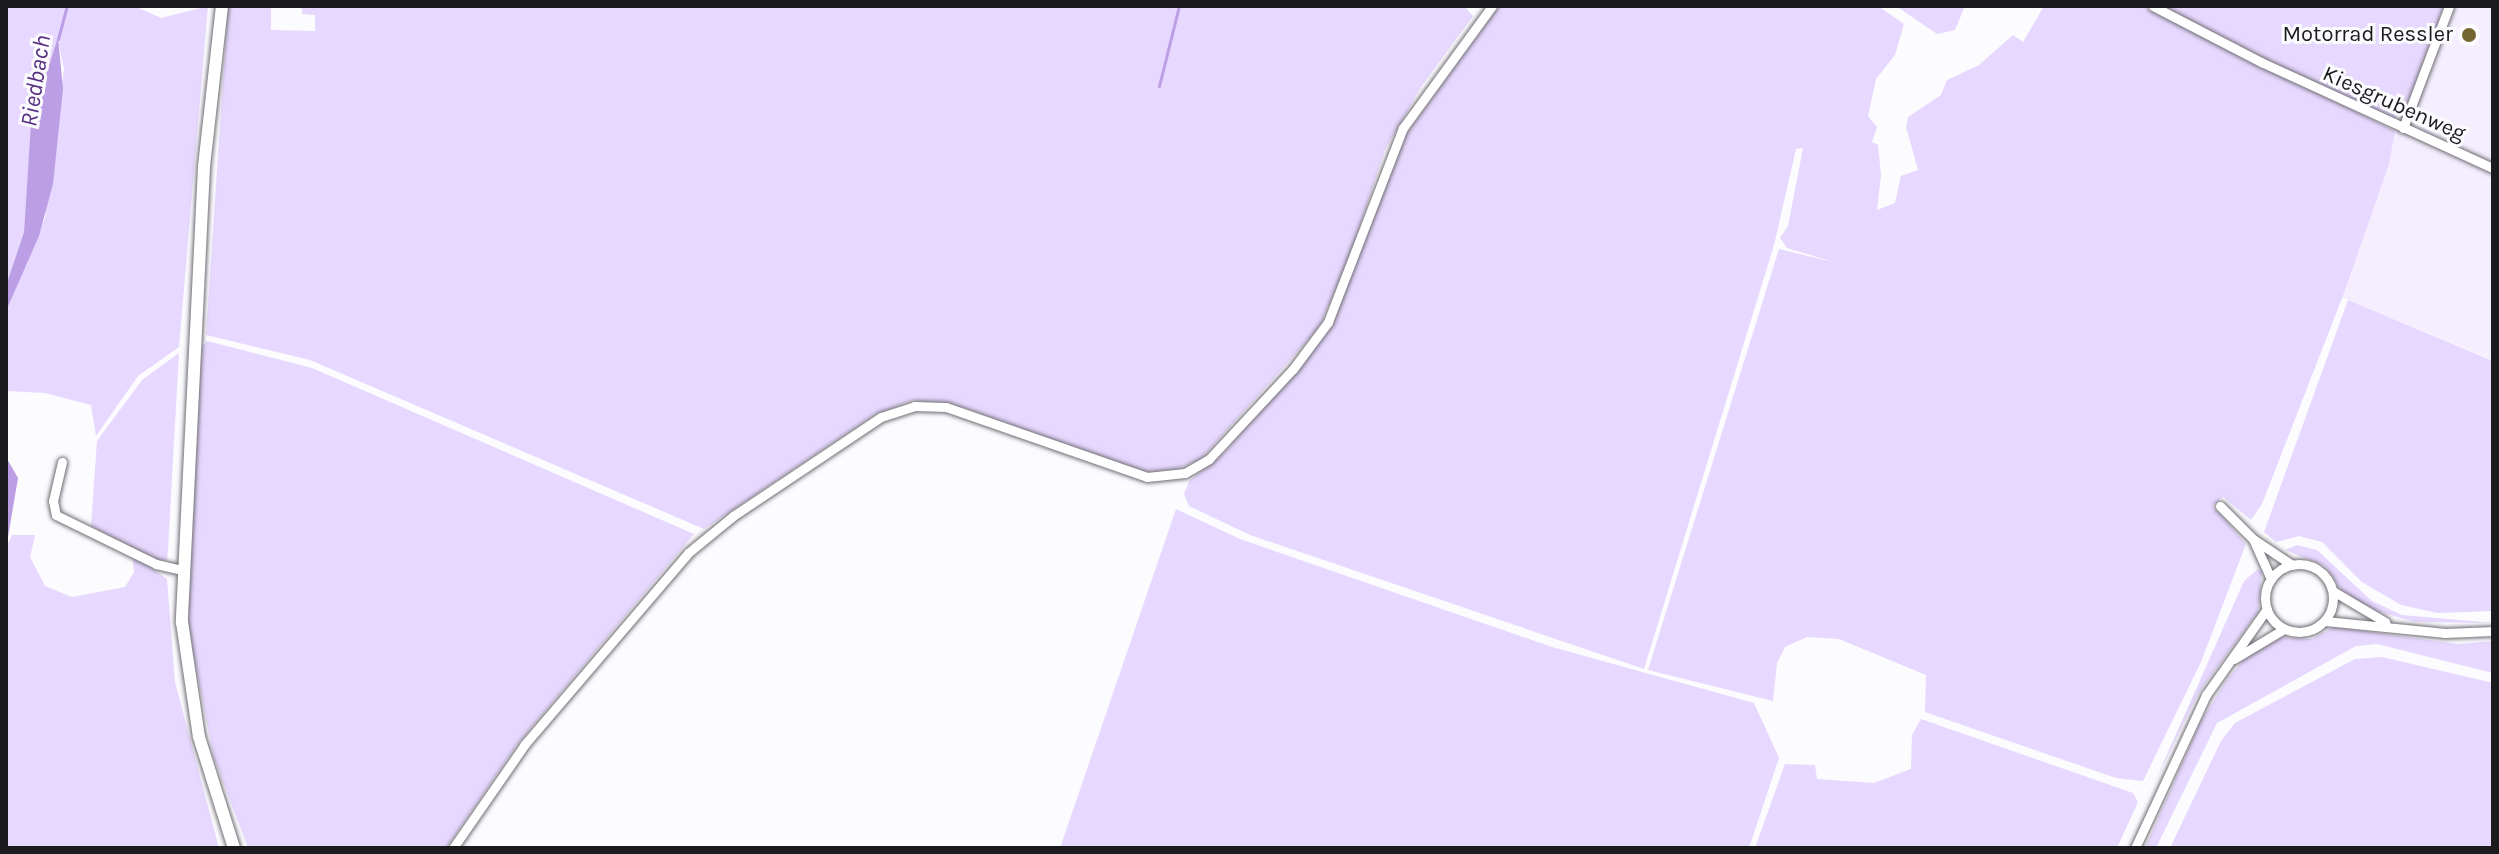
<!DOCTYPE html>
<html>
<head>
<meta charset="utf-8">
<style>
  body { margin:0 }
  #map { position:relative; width:2499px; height:854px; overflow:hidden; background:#fcfbfe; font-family:Karla,sans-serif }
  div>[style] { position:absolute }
  .built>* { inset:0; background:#f5eeff }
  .green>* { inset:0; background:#e7d8ff }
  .water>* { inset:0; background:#bb9ee3 }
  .stream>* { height:3px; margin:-1.5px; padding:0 1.5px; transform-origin:1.5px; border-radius:1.5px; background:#bb9ee3 }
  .roads { filter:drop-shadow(0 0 2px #706d75) drop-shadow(0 0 2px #706d75) }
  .minor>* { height:9px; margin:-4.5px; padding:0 4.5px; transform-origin:4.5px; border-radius:4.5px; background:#fff }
  .minor>.ring { margin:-4.5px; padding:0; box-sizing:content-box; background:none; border:9px solid #fff; border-radius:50% }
  .secondary>* { height:12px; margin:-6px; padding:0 6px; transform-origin:6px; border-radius:6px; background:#fff }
  .dots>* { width:22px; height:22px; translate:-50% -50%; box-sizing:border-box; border:4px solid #fcfbfe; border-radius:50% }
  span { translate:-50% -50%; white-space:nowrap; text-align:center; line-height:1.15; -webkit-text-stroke:6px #fcfbfe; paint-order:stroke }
  .poi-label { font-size:22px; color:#1b1a1d }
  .right { translate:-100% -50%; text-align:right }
  .street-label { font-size:22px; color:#1b1a1d }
  .water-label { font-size:24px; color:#573081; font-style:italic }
  .frame { position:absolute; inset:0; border:8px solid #1b1a1d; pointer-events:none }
</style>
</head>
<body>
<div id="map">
  <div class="built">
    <div style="clip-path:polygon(2444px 6px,2493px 6px,2493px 360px,2341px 297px,2400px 117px)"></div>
  </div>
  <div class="green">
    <div style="clip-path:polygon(6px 6px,134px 6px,161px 18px,208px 6px,179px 347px,138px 376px,96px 436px,91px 405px,45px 393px,6px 391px,6px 311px,45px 218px,64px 69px,58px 40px,30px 145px,24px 232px,6px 286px)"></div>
    <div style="clip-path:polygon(228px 6px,271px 6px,271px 30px,315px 31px,315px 15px,302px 14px,302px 6px,1464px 6px,1473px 16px,1421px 87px,1385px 150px,1348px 262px,1318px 329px,1200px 460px,1168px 472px,1138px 471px,965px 408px,913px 400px,874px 415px,704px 529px,310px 360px,206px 335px)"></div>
    <div style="clip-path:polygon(1499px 6px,1878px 6px,1904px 24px,1895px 55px,1876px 79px,1868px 116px,1877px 127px,1872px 142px,1878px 145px,1881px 175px,1877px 210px,1895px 203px,1901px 176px,1918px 170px,1906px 127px,1908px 117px,1941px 95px,1947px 80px,1979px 65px,2013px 35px,2023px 42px,2044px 6px,2142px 6px,2395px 131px,2389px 164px,2344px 293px,2262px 504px,2251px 520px,2223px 497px,2213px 506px,2246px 544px,2201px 662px,2143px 781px,2116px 778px,1925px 712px,1926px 675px,1839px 639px,1807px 637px,1785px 647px,1777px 663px,1773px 701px,1648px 670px,1779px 249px,1837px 263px,1787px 248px,1780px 238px,1788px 226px,1803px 148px,1796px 149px,1774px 245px,1644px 669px,1250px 535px,1189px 506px,1184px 494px,1189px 481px,1225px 452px,1332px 326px,1404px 137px)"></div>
    <div style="clip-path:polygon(1896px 6px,1965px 6px,1955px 30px,1937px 34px)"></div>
    <div style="clip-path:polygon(2160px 6px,2444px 6px,2406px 107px,2395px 118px,2280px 68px)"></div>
    <div style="clip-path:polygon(2348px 300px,2493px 361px,2493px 611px,2438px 613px,2401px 605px,2362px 582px,2322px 542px,2299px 536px,2276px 542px,2264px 532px)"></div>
    <div style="clip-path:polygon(207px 341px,312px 368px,694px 534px,519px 742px,446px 848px,248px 848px,214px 758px,191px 643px,187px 601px,201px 348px)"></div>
    <div style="clip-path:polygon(179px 353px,168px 550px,167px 560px,158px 561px,91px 526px,97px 441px,142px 380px)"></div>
    <div style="clip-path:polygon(1176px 509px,1240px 539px,1552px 647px,1754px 703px,1779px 758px,1749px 848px,1060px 848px)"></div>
    <div style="clip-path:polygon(12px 535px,35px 535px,30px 557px,45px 586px,72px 597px,125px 587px,134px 572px,132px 554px,167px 579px,175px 682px,219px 848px,6px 848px,6px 548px)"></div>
    <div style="clip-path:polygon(2297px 545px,2317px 550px,2372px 601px,2402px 615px,2493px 623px,2415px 622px,2363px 607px,2342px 591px,2325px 566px,2285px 550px)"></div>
    <div style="clip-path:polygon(2258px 569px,2262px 572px,2258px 612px,2199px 692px,2154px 784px,2244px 581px)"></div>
    <div style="clip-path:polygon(2334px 627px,2458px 644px,2493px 641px,2493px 673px,2377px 644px,2356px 646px,2217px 723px,2156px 848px,2145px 848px,2201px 721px,2228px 678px,2249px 654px,2279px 637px,2312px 639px)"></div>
    <div style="clip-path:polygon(2382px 657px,2493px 683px,2493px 848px,2170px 848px,2221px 741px,2235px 723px,2355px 659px)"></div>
    <div style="clip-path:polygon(1921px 719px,2133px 793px,2138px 802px,2117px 848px,1755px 848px,1785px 764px,1815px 765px,1817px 779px,1874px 783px,1911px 769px,1912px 735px)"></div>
  </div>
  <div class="water">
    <div style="clip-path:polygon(58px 37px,63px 89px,53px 184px,39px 236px,6px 311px,6px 286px,24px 232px,31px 123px)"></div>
    <div style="clip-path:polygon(6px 457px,18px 478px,6px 549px)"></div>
  </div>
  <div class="stream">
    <div style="left:58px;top:39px;width:34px;rotate:-75deg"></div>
    <div style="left:1159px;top:86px;width:82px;rotate:-76deg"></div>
  </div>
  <div class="roads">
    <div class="minor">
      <div style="left:2153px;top:6px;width:122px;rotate:27.4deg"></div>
      <div style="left:2261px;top:62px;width:255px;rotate:24.6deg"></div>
      <div style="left:2403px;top:128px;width:130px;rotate:-69.3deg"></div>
      <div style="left:62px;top:462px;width:40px;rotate:103deg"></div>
      <div style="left:53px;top:501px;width:14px;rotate:78deg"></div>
      <div style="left:56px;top:515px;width:111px;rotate:26.1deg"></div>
      <div style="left:156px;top:564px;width:26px;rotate:13deg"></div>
      <div style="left:2220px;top:506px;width:47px;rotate:45deg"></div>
      <div style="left:2253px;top:539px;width:47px;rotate:33.7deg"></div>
      <div style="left:2253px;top:539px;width:44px;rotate:65.8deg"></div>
      <div class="ring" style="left:2265px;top:564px;width:59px;height:59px"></div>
      <div style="left:2333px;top:591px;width:61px;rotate:30.8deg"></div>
      <div style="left:2325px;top:621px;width:121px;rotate:5.7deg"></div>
      <div style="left:2445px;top:633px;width:48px;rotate:-2.4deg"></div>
      <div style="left:2234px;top:659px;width:58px;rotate:-31deg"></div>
      <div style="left:453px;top:848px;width:126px;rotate:-55.3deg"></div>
      <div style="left:525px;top:744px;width:251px;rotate:-49.5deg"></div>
      <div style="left:688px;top:553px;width:58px;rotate:-39.4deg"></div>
      <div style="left:733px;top:516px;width:178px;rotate:-33.8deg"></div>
      <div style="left:881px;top:417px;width:35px;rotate:-18deg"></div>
      <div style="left:914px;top:406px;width:32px;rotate:2deg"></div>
      <div style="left:946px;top:407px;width:213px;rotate:19.2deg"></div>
      <div style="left:1147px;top:477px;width:38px;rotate:-6deg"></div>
      <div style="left:1185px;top:473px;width:28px;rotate:-30deg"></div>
      <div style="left:1209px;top:459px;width:123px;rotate:-47deg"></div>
      <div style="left:1293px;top:369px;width:59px;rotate:-53.3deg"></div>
      <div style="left:1328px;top:322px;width:208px;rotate:-68.9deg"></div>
      <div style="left:1403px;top:128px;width:151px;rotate:-53.9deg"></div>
      <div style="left:2135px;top:848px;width:169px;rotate:-65.1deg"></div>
      <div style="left:2206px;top:695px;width:105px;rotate:-54.7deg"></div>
    </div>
    <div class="secondary">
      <div style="left:222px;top:6px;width:162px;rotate:96.4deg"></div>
      <div style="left:204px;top:167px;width:456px;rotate:92.8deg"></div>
      <div style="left:182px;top:622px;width:116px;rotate:81.6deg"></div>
      <div style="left:199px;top:737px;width:116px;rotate:72.5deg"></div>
    </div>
  </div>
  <div class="dots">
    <div style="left:2469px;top:35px;background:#746532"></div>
  </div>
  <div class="poi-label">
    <span class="right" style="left:2453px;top:35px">Motorrad Ressler</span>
  </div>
  <div class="street-label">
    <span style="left:2394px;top:104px;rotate:24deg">Kiesgrubenweg</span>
  </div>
  <div class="water-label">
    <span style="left:36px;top:81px;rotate:-81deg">Riedbach</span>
  </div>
  <div class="frame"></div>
</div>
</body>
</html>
